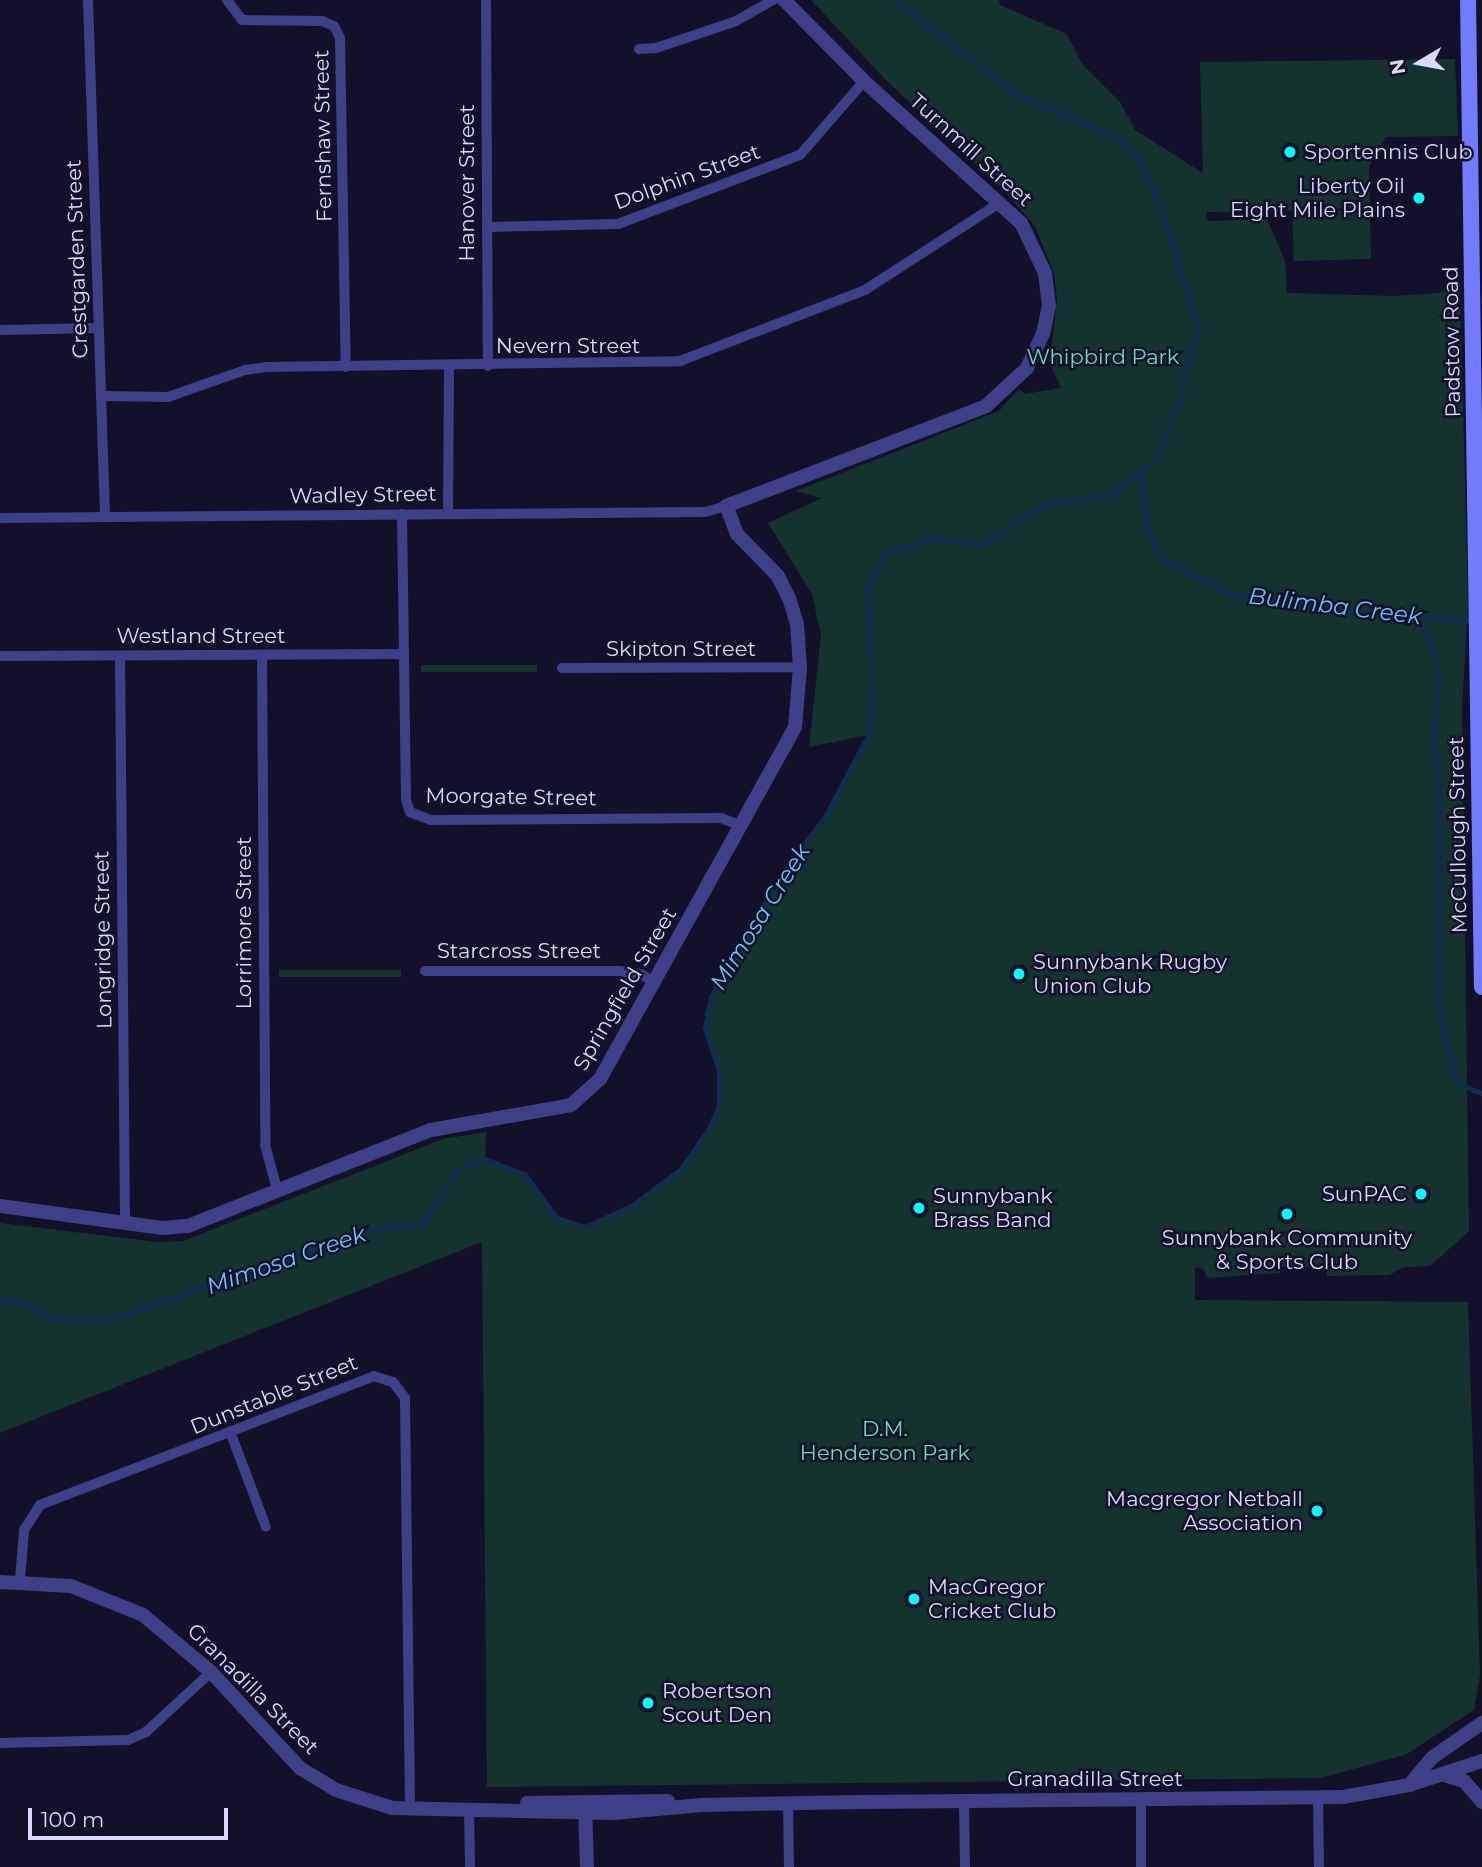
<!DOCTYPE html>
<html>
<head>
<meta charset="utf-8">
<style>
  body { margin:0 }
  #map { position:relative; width:1482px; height:1867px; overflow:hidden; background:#131129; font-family:Montserrat,sans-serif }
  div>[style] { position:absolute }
  .green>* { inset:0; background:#14332f; transform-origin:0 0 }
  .stream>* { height:4.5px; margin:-2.25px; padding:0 2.25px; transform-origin:2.25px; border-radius:2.25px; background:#102c4e }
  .minor>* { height:10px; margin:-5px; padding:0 5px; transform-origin:5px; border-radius:5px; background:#3d4087 }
  .tertiary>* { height:14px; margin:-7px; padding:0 7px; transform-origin:7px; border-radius:7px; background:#3d4087 }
  .secondary>* { height:16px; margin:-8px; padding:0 8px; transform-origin:8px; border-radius:8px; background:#737bfd }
  .dots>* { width:19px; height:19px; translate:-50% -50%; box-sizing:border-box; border:4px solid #131129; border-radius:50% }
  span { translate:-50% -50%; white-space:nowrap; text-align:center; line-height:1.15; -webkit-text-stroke:5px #131129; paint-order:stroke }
  .street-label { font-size:21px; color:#dbdafe }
  .poi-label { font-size:21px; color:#dbdafe }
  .left { translate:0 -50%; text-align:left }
  .right { translate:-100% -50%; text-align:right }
  .park-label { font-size:21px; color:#66dfb6 }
  .water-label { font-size:23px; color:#6ac5fc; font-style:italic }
  .north { position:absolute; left:1384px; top:28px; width:70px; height:70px; -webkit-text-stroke:5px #131129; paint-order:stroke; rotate:260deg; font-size:19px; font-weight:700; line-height:28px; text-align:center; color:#dbdafe }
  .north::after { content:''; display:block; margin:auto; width:24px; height:32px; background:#dbdafe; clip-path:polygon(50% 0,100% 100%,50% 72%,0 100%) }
  .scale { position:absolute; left:28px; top:1808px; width:200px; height:32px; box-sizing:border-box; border:4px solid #dbdafe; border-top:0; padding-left:9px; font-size:21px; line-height:24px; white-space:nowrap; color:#dbdafe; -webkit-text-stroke:5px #131129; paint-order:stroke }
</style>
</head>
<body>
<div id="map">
  <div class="green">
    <div style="clip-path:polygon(811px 0,999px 0,1000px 5px,1067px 34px,1082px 64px,1120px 102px,1135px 130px,1203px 173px,1200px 62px,1455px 59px,1458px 136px,1386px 137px,1369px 166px,1371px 259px,1294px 261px,1292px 211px,1206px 212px,1208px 221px,1267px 219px,1285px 261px,1287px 293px,1393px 296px,1440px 293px,1460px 284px,1468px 606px,1462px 707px,1469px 1231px,1430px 1266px,1404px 1267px,1389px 1275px,1327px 1276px,1327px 1267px,1281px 1267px,1280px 1273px,1207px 1278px,1204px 1269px,1195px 1267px,1195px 1300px,1468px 1302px,1480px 1674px,1474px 1710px,1407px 1754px,1321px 1778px,487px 1787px,482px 1242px,0 1433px,0 1223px,157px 1242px,183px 1241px,443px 1139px,486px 1132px,485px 1159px,525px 1174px,557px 1218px,585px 1227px,633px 1205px,681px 1169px,708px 1130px,719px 1105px,719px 1071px,705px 1028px,711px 997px,785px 869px,825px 817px,868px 735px,809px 747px,821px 635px,812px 594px,768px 523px,822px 498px,796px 491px,999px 411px,1019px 389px,1025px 394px,1061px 388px,1050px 363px,1057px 299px,1054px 273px,1035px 226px,1005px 192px,887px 81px)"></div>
    <div style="left:537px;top:665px;width:7px;height:116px;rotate:90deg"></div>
    <div style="left:401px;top:970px;width:7px;height:122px;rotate:90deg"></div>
  </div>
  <div class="stream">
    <div style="left:1141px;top:472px;width:56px;rotate:82.9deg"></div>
    <div style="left:1148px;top:528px;width:32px;rotate:70deg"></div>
    <div style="left:1159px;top:558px;width:81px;rotate:26.3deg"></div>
    <div style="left:1232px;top:594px;width:102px;rotate:9.6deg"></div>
    <div style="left:1333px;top:611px;width:141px;rotate:4.1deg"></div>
    <div style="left:1412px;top:615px;width:21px;rotate:49deg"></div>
    <div style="left:1426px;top:631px;width:47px;rotate:72.7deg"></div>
    <div style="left:1440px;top:676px;width:64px;rotate:95.4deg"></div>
    <div style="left:1434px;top:740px;width:62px;rotate:84.5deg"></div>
    <div style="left:1440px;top:802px;width:213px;rotate:90deg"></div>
    <div style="left:1440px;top:1015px;width:70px;rotate:75.2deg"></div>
    <div style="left:1458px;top:1083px;width:26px;rotate:23deg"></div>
    <div style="left:0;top:1299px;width:21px;rotate:8deg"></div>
    <div style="left:21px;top:1302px;width:38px;rotate:27deg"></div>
    <div style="left:55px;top:1319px;width:53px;rotate:1.1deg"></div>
    <div style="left:108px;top:1320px;width:276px;rotate:-19deg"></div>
    <div style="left:369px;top:1230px;width:55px;rotate:-6.2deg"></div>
    <div style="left:424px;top:1224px;width:62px;rotate:-58.9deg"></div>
    <div style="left:456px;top:1171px;width:31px;rotate:-22deg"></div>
    <div style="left:485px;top:1159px;width:43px;rotate:20.6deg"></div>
    <div style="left:525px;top:1174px;width:54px;rotate:54deg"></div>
    <div style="left:557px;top:1218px;width:29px;rotate:18deg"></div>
    <div style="left:585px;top:1227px;width:53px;rotate:-24.6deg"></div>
    <div style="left:633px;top:1205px;width:60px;rotate:-36.9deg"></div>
    <div style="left:681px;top:1169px;width:47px;rotate:-55.3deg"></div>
    <div style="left:708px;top:1130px;width:26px;rotate:-65deg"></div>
    <div style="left:719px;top:1106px;width:35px;rotate:-90deg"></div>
    <div style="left:719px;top:1071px;width:45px;rotate:-108deg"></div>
    <div style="left:705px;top:1028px;width:32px;rotate:-79deg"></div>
    <div style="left:711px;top:997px;width:148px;rotate:-60deg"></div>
    <div style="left:785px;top:869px;width:66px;rotate:-52.4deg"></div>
    <div style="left:825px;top:817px;width:94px;rotate:-62.1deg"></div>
    <div style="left:869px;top:734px;width:47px;rotate:-86.3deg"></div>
    <div style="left:872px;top:687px;width:97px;rotate:-93deg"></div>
    <div style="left:867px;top:590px;width:39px;rotate:-66deg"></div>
    <div style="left:883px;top:554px;width:51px;rotate:-18.4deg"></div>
    <div style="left:931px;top:538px;width:49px;rotate:8.1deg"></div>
    <div style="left:980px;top:545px;width:78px;rotate:-31.8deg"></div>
    <div style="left:1046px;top:504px;width:66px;rotate:-8.7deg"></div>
    <div style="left:1111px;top:494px;width:54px;rotate:-36.7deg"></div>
    <div style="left:1154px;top:462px;width:55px;rotate:-66.3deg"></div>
    <div style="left:1176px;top:412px;width:87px;rotate:-75.3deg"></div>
    <div style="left:1198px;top:328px;width:112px;rotate:-107.1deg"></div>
    <div style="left:1165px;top:221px;width:62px;rotate:-112.8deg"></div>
    <div style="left:1141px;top:164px;width:30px;rotate:-131deg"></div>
    <div style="left:1121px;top:141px;width:119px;rotate:-155.6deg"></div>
    <div style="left:1013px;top:92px;width:150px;rotate:-142.3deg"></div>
  </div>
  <div class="minor">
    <div style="left:88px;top:0;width:516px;rotate:88.11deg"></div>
    <div style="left:227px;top:0;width:25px;rotate:53deg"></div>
    <div style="left:242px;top:20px;width:80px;rotate:0.7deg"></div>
    <div style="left:322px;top:21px;width:13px;rotate:23deg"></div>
    <div style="left:334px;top:26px;width:13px;rotate:63deg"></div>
    <div style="left:340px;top:38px;width:329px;rotate:89deg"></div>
    <div style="left:486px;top:0;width:366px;rotate:89.7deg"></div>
    <div style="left:639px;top:49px;width:17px;rotate:-3deg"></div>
    <div style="left:656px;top:48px;width:84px;rotate:-18.6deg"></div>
    <div style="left:736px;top:21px;width:43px;rotate:-29.6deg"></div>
    <div style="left:487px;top:227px;width:131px;rotate:-1.3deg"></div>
    <div style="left:618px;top:224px;width:195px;rotate:-20.8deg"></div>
    <div style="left:800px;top:155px;width:98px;rotate:-49.1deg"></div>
    <div style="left:0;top:330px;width:98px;rotate:-1.2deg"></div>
    <div style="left:101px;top:396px;width:67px;rotate:0.9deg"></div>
    <div style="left:168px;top:397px;width:82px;rotate:-19.3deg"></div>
    <div style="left:245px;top:370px;width:21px;rotate:-8deg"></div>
    <div style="left:266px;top:367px;width:414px;rotate:-0.8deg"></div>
    <div style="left:680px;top:361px;width:198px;rotate:-21deg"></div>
    <div style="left:865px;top:290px;width:162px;rotate:-32.9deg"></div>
    <div style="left:448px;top:513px;width:146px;rotate:-89.6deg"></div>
    <div style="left:402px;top:514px;width:286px;rotate:89.2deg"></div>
    <div style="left:406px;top:800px;width:13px;rotate:72deg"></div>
    <div style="left:410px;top:812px;width:22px;rotate:21deg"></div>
    <div style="left:431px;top:820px;width:290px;rotate:-0.4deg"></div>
    <div style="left:721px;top:818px;width:22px;rotate:21deg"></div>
    <div style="left:0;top:518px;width:705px;rotate:-0.49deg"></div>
    <div style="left:705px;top:512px;width:22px;rotate:-16deg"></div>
    <div style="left:262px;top:655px;width:490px;rotate:89.6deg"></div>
    <div style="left:265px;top:1145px;width:46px;rotate:74.7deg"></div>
    <div style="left:0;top:656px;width:403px;rotate:-0.3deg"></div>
    <div style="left:120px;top:656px;width:567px;rotate:89.49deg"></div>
    <div style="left:562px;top:668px;width:238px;rotate:-0.2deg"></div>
    <div style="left:425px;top:971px;width:194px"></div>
    <div style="left:619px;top:971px;width:22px;rotate:8deg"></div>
    <div style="left:641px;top:974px;width:15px;rotate:32deg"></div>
    <div style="left:231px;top:1434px;width:99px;rotate:69.4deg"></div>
    <div style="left:20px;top:1580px;width:50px;rotate:-85.4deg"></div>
    <div style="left:24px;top:1530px;width:30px;rotate:-57deg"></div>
    <div style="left:40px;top:1505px;width:358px;rotate:-21.1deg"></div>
    <div style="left:374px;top:1376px;width:20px;rotate:18deg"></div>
    <div style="left:393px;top:1382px;width:20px;rotate:53deg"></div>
    <div style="left:405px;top:1398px;width:410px;rotate:89.3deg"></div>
    <div style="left:0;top:1743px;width:128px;rotate:-1.3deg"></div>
    <div style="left:128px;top:1740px;width:20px;rotate:-24deg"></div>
    <div style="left:146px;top:1732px;width:88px;rotate:-42.7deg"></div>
    <div style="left:1318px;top:1797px;width:70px;rotate:89.2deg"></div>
    <div style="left:1141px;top:1800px;width:67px;rotate:90deg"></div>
    <div style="left:964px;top:1802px;width:65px;rotate:89.1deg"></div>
    <div style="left:788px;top:1804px;width:63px;rotate:89.1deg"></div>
    <div style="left:469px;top:1808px;width:59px;rotate:89deg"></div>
  </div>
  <div class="tertiary">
    <div style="left:0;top:1206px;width:164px;rotate:7.7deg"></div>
    <div style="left:163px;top:1228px;width:25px;rotate:-5deg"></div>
    <div style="left:188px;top:1226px;width:261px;rotate:-21.6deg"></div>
    <div style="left:431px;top:1130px;width:142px;rotate:-10.1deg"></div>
    <div style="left:571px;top:1105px;width:39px;rotate:-42deg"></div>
    <div style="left:600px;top:1079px;width:402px;rotate:-61deg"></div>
    <div style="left:795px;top:727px;width:60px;rotate:-85.2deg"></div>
    <div style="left:800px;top:667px;width:43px;rotate:-94deg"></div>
    <div style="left:797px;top:624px;width:27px;rotate:-107deg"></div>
    <div style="left:789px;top:598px;width:25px;rotate:-117deg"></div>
    <div style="left:778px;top:576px;width:59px;rotate:-134.3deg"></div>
    <div style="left:737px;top:534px;width:30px;rotate:-111deg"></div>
    <div style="left:726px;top:506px;width:279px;rotate:-21deg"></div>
    <div style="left:986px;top:406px;width:56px;rotate:-42.8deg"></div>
    <div style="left:1027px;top:368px;width:38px;rotate:-65deg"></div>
    <div style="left:1043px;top:334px;width:29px;rotate:-78deg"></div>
    <div style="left:1049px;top:306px;width:33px;rotate:-97deg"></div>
    <div style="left:1045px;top:273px;width:55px;rotate:-115.6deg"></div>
    <div style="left:1021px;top:223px;width:212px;rotate:-137.9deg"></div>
    <div style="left:864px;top:81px;width:114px;rotate:-134.6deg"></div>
    <div style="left:0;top:1582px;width:71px;rotate:3.2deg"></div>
    <div style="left:71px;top:1586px;width:78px;rotate:21.9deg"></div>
    <div style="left:143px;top:1615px;width:89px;rotate:40deg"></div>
    <div style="left:211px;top:1672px;width:131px;rotate:47.2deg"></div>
    <div style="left:300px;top:1768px;width:42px;rotate:31.4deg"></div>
    <div style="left:336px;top:1790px;width:59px;rotate:17.8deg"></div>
    <div style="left:392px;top:1808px;width:222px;rotate:1.3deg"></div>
    <div style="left:614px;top:1813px;width:88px;rotate:-5.2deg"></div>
    <div style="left:702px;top:1805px;width:162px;rotate:-1.1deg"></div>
    <div style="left:864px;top:1802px;width:479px;rotate:-0.6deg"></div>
    <div style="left:1343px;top:1797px;width:67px;rotate:-10.3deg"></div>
    <div style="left:1409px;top:1785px;width:77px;rotate:-18.2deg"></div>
    <div style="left:1442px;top:1774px;width:23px;rotate:18deg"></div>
    <div style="left:1464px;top:1781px;width:28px;rotate:49deg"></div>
    <div style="left:1410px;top:1784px;width:35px;rotate:-50deg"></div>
    <div style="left:1433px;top:1757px;width:60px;rotate:-34.8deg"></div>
    <div style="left:527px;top:1803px;width:141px;rotate:-0.8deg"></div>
    <div style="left:585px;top:1805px;width:62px;rotate:88.2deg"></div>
  </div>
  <div class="secondary">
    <div style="left:1468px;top:0;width:987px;rotate:89.19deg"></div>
  </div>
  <div class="dots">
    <div style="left:1290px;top:152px;background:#0af7fb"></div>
    <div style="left:1419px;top:198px;background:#0af7fb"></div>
    <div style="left:1019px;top:974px;background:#0af7fb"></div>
    <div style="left:1421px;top:1194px;background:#0af7fb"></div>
    <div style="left:919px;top:1208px;background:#0af7fb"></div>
    <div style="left:1287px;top:1214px;background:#0af7fb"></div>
    <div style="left:1317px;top:1511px;background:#0af7fb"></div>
    <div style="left:914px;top:1599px;background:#0af7fb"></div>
    <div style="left:648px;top:1703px;background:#0af7fb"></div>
  </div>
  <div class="street-label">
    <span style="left:323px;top:136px;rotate:-91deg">Fernshaw Street</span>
    <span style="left:971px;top:150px;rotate:42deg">Turnmill Street</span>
    <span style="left:687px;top:177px;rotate:-20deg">Dolphin Street</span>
    <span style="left:467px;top:183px;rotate:-90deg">Hanover Street</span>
    <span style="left:77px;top:259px;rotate:-92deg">Crestgarden Street</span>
    <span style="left:1452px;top:342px;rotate:-91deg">Padstow Road</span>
    <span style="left:568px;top:346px">Nevern Street</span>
    <span style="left:363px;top:495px;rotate:-1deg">Wadley Street</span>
    <span style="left:201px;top:636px">Westland Street</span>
    <span style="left:681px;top:649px">Skipton Street</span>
    <span style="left:511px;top:797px;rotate:1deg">Moorgate Street</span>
    <span style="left:1458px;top:835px;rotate:-91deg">McCullough Street</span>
    <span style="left:244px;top:923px;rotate:-90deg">Lorrimore Street</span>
    <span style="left:103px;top:940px;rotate:-91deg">Longridge Street</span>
    <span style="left:519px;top:951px">Starcross Street</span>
    <span style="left:625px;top:989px;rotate:-60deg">Springfield Street</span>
    <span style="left:274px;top:1395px;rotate:-22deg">Dunstable Street</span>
    <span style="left:253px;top:1689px;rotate:45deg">Granadilla Street</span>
    <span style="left:1095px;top:1779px">Granadilla Street</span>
  </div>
  <div class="poi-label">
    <span class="left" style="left:1304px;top:152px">Sportennis Club</span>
    <span class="right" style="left:1405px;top:198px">Liberty Oil<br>Eight Mile Plains</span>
    <span class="left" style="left:1033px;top:974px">Sunnybank Rugby<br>Union Club</span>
    <span class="right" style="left:1407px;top:1194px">SunPAC</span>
    <span class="left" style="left:933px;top:1208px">Sunnybank<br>Brass Band</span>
    <span style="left:1287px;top:1250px">Sunnybank Community<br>&amp; Sports Club</span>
    <span class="right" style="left:1303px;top:1511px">Macgregor Netball<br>Association</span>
    <span class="left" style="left:928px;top:1599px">MacGregor<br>Cricket Club</span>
    <span class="left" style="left:662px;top:1703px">Robertson<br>Scout Den</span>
  </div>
  <div class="park-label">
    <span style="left:1103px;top:357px">Whipbird Park</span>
    <span style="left:885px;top:1441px">D.M.<br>Henderson Park</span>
  </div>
  <div class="water-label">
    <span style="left:1335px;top:606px;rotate:7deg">Bulimba Creek</span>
    <span style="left:760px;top:917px;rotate:-58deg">Mimosa Creek</span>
    <span style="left:286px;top:1260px;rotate:-19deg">Mimosa Creek</span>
  </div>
  <div class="north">N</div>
  <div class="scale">100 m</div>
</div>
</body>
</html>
